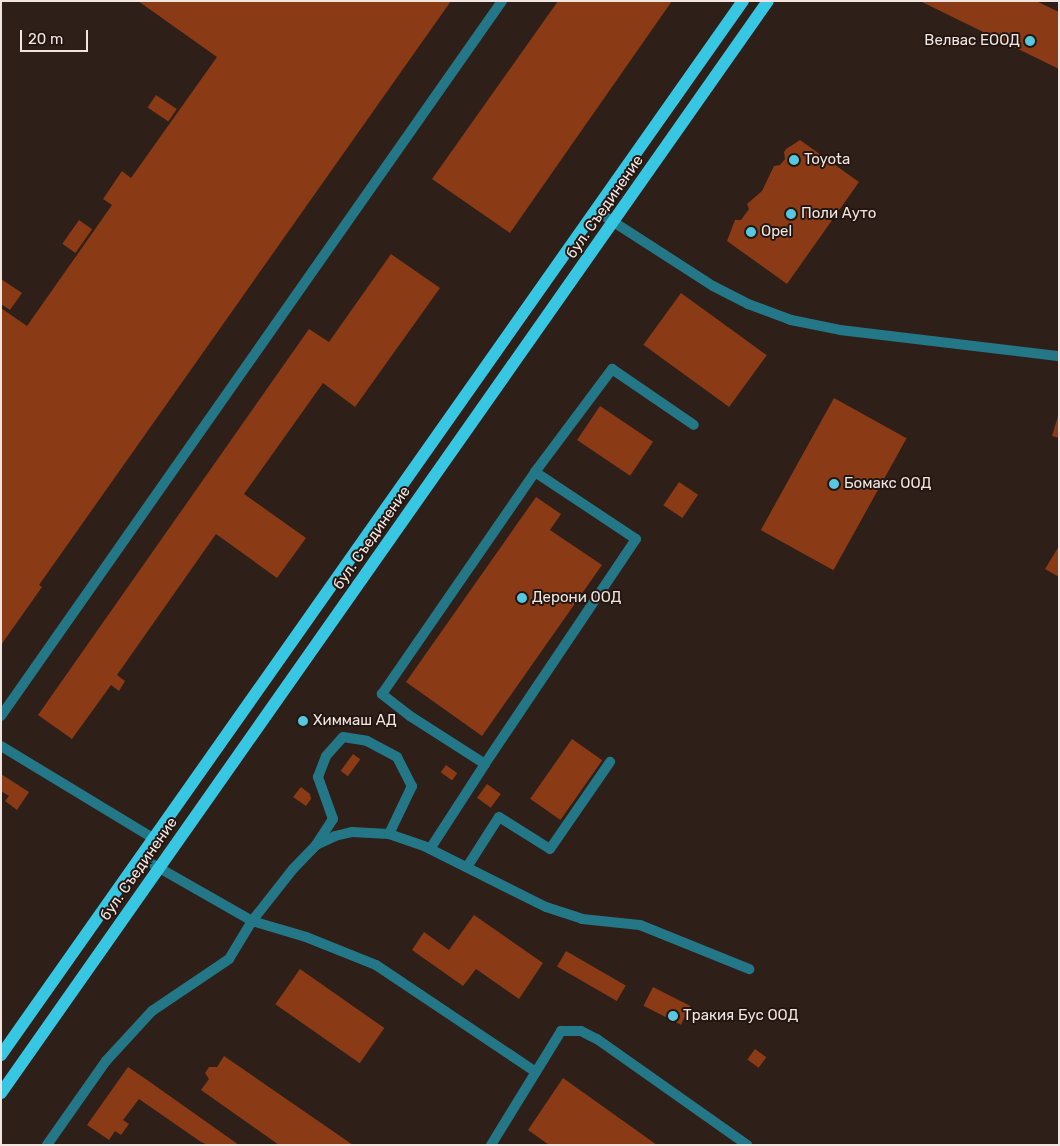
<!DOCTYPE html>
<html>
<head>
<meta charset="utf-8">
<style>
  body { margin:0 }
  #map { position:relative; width:1060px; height:1146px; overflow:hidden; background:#2e1f19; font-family:Rubik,sans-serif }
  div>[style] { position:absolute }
  .building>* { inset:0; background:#8a3a15; transform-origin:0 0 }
  .service>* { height:10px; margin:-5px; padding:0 5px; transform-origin:5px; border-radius:5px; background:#237787 }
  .primary>* { height:12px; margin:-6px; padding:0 6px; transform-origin:6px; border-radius:6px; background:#38c7e2 }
  .dots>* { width:14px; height:14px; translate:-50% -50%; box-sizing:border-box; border:2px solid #241610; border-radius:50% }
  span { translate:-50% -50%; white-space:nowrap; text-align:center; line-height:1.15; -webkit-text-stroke:4px #241610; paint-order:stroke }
  .poi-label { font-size:15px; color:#f0e5e1 }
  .right { translate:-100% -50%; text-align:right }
  .left { translate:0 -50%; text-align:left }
  .street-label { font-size:15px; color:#f0e5e1 }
  .frame { position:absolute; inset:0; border:2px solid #f0e5e1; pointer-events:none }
  .scale { position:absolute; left:20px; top:30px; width:68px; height:22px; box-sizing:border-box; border:2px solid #f0e5e1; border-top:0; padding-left:6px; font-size:15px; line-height:18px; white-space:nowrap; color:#f0e5e1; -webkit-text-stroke:4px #241610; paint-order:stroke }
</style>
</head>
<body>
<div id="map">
  <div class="building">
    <div style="clip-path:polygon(138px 1px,451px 1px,39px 585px,42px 587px,1px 645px,1px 308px,27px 326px,112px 205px,103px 199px,122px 171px,131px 178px,217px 57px)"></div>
    <div style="clip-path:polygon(558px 1px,672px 1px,510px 233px,432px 179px)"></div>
    <div style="clip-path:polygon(920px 1px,1036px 1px,1059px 12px,1059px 69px)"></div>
    <div style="left:156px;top:95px;width:25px;height:15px;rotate:34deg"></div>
    <div style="clip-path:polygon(800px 140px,859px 182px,787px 284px,727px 241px,735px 220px,741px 220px,749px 209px,747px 204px,762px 191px,774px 166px,780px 165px,785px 159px,784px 152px,786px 149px)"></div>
    <div style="left:79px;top:220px;width:16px;height:29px;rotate:35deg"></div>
    <div style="clip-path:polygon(391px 254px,440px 288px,355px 407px,323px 383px,244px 494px,306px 538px,277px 578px,216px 534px,117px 675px,125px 681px,119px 691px,111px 685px,72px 739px,38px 715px,309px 329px,329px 342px)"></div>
    <div style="clip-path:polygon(1px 279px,22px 293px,10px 310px,1px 304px)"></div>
    <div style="left:681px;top:293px;width:106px;height:64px;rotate:36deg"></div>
    <div style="left:834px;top:398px;width:83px;height:151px;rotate:29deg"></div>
    <div style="left:600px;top:406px;width:64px;height:41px;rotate:34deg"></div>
    <div style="clip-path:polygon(1058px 416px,1059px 416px,1059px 438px,1052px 436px)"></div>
    <div style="left:679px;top:482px;width:23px;height:28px;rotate:34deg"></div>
    <div style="clip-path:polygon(536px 497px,561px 514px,550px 530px,602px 565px,482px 736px,406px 682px)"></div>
    <div style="clip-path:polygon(1059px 546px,1059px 577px,1045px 569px)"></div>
    <div style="left:572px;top:739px;width:37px;height:73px;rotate:35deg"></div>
    <div style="left:353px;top:754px;width:9px;height:21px;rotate:36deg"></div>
    <div style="left:446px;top:765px;width:14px;height:9px;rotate:36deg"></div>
    <div style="clip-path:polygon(1px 774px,29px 792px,17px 810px,5px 801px,9px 796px,1px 791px)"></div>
    <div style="left:487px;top:784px;width:17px;height:17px;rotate:36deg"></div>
    <div style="clip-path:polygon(301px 787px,310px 794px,311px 799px,306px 806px,293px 797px)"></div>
    <div style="clip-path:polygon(474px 915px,543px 963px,519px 999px,476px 969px,463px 986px,412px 950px,424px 932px,449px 950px)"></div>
    <div style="left:566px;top:951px;width:69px;height:18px;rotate:30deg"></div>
    <div style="left:300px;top:969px;width:103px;height:43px;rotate:35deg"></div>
    <div style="left:653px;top:987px;width:42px;height:21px;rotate:27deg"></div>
    <div style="left:755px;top:1049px;width:14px;height:13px;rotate:36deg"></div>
    <div style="clip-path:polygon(224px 1056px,353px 1145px,279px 1145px,201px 1090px,209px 1079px,205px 1073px,209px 1067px,217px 1067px)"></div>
    <div style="clip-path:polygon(128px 1067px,150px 1082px,239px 1145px,208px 1145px,201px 1142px,139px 1099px,123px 1120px,129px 1124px,121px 1135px,115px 1131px,109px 1140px,87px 1125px)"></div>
    <div style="clip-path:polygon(563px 1078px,657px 1145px,549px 1145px,528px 1130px)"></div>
  </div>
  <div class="service">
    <div style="left:595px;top:210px;width:140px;rotate:32.8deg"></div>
    <div style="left:713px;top:286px;width:39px;rotate:27deg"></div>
    <div style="left:748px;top:304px;width:46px;rotate:20.4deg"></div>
    <div style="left:791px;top:320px;width:50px;rotate:11.5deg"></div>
    <div style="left:840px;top:330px;width:221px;rotate:6.8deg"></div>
    <div style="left:535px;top:472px;width:129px;rotate:-53.2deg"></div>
    <div style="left:612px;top:369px;width:99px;rotate:34.3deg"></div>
    <div style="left:1px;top:716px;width:873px;rotate:-54.98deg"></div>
    <div style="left:1px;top:746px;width:178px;rotate:31.2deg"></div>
    <div style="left:316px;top:845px;width:31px;rotate:-57deg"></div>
    <div style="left:333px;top:819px;width:45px;rotate:-109.7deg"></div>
    <div style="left:318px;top:777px;width:22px;rotate:-69deg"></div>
    <div style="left:326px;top:756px;width:25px;rotate:-48deg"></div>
    <div style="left:343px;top:737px;width:24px;rotate:9deg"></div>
    <div style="left:367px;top:741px;width:34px;rotate:28deg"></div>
    <div style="left:397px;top:757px;width:33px;rotate:63deg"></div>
    <div style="left:412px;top:786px;width:53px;rotate:115.6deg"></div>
    <div style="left:430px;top:849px;width:101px;rotate:-57.1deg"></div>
    <div style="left:485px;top:764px;width:89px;rotate:-147.4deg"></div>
    <div style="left:410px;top:716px;width:36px;rotate:-142deg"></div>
    <div style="left:382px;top:694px;width:270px;rotate:-55.4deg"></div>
    <div style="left:535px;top:472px;width:121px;rotate:33.6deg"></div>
    <div style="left:636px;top:539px;width:271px;rotate:123.9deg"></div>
    <div style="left:140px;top:857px;width:129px;rotate:29.7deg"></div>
    <div style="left:252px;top:921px;width:56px;rotate:16.5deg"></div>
    <div style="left:306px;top:937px;width:75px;rotate:21.8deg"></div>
    <div style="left:376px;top:965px;width:192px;rotate:33.8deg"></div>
    <div style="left:467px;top:867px;width:59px;rotate:-57.4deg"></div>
    <div style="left:499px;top:817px;width:60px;rotate:32.1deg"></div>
    <div style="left:550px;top:849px;width:106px;rotate:-55.4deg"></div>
    <div style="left:47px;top:1145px;width:103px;rotate:-54.9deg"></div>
    <div style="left:106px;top:1061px;width:68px;rotate:-47.4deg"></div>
    <div style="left:152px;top:1011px;width:93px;rotate:-34deg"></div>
    <div style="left:229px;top:959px;width:44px;rotate:-58.8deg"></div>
    <div style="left:252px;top:921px;width:66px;rotate:-51.7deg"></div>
    <div style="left:293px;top:869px;width:33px;rotate:-46deg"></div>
    <div style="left:316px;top:845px;width:21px;rotate:-25deg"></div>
    <div style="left:335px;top:836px;width:17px;rotate:-13deg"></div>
    <div style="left:352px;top:832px;width:37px;rotate:3deg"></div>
    <div style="left:389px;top:834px;width:37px;rotate:19deg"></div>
    <div style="left:424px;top:846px;width:136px;rotate:26.6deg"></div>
    <div style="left:546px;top:907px;width:38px;rotate:18deg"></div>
    <div style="left:582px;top:919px;width:58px;rotate:5.9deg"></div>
    <div style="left:640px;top:925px;width:118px;rotate:22deg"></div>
    <div style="left:491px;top:1145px;width:134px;rotate:-58.4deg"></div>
    <div style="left:561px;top:1031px;width:20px"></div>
    <div style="left:581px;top:1031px;width:18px;rotate:27deg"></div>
    <div style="left:597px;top:1039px;width:184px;rotate:35.2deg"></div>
  </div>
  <div class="primary">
    <div style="left:1px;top:1055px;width:1289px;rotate:-54.86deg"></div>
    <div style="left:1px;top:1093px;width:1334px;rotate:-54.92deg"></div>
  </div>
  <div class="dots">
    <div style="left:1030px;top:41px;background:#56c9e1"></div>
    <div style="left:794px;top:160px;background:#56c9e1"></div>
    <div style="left:791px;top:214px;background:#56c9e1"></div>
    <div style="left:751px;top:232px;background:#56c9e1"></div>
    <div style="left:834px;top:484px;background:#56c9e1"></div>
    <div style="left:522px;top:598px;background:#56c9e1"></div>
    <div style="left:303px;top:721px;background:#56c9e1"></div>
    <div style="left:673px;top:1016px;background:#56c9e1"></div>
  </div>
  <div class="poi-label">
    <span class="right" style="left:1020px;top:41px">Велвас ЕООД</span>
    <span class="left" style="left:804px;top:160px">Toyota</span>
    <span class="left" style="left:801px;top:214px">Поли Ауто</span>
    <span class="left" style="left:761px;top:232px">Opel</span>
    <span class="left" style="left:844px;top:484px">Бомакс ООД</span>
    <span class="left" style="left:532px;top:598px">Дерони ООД</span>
    <span class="left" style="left:313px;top:721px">Химмаш АД</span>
    <span class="left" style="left:683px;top:1016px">Тракия Бус ООД</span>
  </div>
  <div class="street-label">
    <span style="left:605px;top:207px;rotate:-55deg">бул. Съединение</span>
    <span style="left:372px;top:538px;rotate:-55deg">бул. Съединение</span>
    <span style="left:139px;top:869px;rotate:-55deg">бул. Съединение</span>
  </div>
  <div class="frame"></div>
  <div class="scale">20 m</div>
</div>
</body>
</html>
